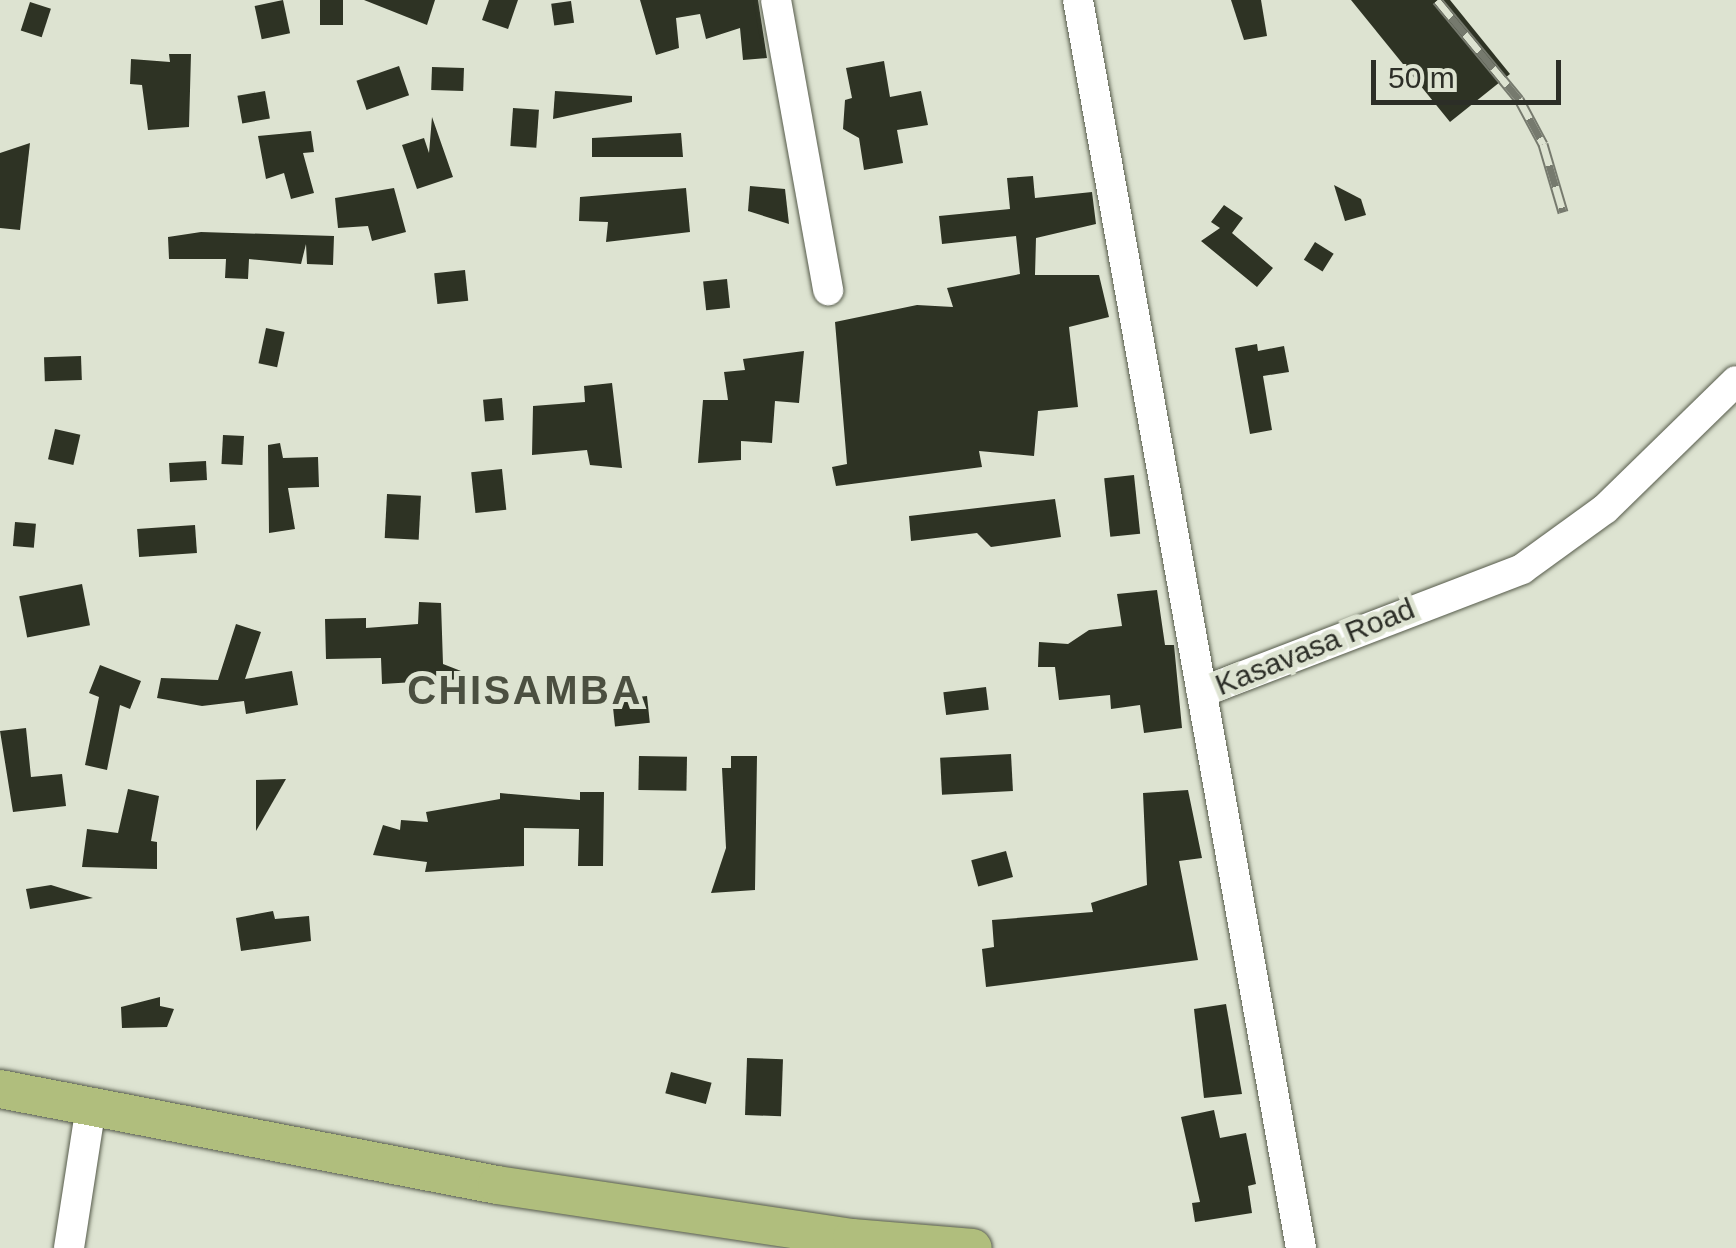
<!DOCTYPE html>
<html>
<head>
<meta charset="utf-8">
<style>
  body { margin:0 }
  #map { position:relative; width:1736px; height:1248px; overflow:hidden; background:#dde3d1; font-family:Arial,sans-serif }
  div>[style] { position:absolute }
  .building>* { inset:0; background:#2e3324; transform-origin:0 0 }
  .roads { filter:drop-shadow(0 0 2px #565b4b) drop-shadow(0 0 2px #565b4b) }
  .minor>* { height:30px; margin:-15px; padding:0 15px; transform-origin:15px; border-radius:15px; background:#fff }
  .major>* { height:38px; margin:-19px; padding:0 19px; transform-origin:19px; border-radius:19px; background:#b0be7d }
  .rail>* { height:11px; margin-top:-5.5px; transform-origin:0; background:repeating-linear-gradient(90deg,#dde3d1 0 22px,#767a6e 0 44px); box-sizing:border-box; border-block:2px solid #767a6e }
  span { translate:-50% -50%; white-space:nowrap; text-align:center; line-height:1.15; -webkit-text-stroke:10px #dde3d1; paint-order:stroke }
  .street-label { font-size:30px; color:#2c2e27 }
  .district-label { font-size:40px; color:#4b4f40; font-weight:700; letter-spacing:2.5px }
  .scale { position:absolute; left:1371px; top:60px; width:190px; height:45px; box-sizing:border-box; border:5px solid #2c2e27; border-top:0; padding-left:12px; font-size:30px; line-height:35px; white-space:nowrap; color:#2c2e27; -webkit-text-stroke:8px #dde3d1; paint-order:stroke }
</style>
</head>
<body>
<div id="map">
  <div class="building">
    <div style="left:283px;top:0;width:34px;height:29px;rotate:78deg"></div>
    <div style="left:320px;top:0;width:23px;height:25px"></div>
    <div style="clip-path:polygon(364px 0,435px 0,427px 25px)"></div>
    <div style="clip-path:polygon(489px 0,518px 0,508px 29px,482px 20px)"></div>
    <div style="clip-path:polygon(640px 0,758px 0,767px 58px,743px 60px,740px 28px,706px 39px,700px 14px,676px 18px,679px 48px,656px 55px)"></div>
    <div style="clip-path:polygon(1231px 0,1261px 0,1267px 36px,1244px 40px)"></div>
    <div style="clip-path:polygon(1351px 0,1450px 0,1510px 74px,1450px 122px)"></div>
    <div style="left:571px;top:1px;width:22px;height:20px;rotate:82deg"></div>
    <div style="left:30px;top:2px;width:22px;height:30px;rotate:18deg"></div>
    <div style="clip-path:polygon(169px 54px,191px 54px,189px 127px,148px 130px,142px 85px,130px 84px,131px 59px,170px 62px)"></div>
    <div style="clip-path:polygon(884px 61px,890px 97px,921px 91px,928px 125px,897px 130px,903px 163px,864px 170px,859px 138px,843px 129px,845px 100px,852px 98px,846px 68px)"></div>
    <div style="left:399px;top:66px;width:31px;height:45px;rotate:71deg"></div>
    <div style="left:432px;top:67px;width:32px;height:23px;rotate:2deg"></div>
    <div style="left:265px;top:91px;width:28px;height:28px;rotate:80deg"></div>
    <div style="clip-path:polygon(555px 91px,632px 96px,632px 102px,553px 119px)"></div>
    <div style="left:513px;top:108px;width:26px;height:38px;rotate:4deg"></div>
    <div style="clip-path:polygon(432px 117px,453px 177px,417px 189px,402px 145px,424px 138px,429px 153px)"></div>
    <div style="clip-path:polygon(311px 131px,314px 152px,303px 153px,314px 193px,291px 199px,284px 173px,266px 179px,258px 136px)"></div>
    <div style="clip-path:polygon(681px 133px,683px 157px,592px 157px,592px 138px)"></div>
    <div style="clip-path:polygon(30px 143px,20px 230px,0 228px,0 153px)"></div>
    <div style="clip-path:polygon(1033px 176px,1035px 198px,1092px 192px,1096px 224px,1036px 238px,1035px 275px,1099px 275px,1109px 317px,1069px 327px,1078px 407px,1038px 411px,1034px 456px,979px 451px,982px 467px,836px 486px,832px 467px,847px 464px,835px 322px,917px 305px,953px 307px,947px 288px,1020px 274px,1016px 236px,942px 244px,939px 216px,1010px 209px,1007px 178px)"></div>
    <div style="clip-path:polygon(1334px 185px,1361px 199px,1366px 215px,1345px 221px)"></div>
    <div style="clip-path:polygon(750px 186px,785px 189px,789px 224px,748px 211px)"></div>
    <div style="clip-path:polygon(394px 188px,406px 232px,372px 241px,368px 226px,338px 228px,335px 198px)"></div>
    <div style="clip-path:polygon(686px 188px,690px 232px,606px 242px,608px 222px,579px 221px,580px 197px)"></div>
    <div style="clip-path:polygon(1224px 205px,1243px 218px,1232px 233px,1273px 268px,1257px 287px,1201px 241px,1220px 228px,1211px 222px)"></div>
    <div style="clip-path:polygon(201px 232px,334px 236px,333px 265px,307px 264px,306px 244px,301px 264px,249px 259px,248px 279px,225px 278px,226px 259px,169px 259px,168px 237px)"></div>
    <div style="left:1315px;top:242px;width:22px;height:21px;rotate:32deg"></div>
    <div style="left:465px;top:270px;width:31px;height:31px;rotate:84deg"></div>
    <div style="left:727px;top:279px;width:29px;height:24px;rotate:84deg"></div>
    <div style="left:266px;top:328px;width:19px;height:36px;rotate:12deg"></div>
    <div style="clip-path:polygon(1257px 344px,1258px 351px,1284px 346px,1289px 372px,1263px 376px,1272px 430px,1250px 434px,1235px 348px)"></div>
    <div style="clip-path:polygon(804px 351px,799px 403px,775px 401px,772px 443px,741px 441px,741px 460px,698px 463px,703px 400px,728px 400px,724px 372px,745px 370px,743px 359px)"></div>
    <div style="left:81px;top:356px;width:24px;height:37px;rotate:88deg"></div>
    <div style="clip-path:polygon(612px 383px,622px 468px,590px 465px,587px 450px,532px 455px,533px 406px,585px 402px,584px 386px)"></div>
    <div style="left:502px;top:398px;width:22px;height:19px;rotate:85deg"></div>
    <div style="left:55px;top:429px;width:26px;height:31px;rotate:13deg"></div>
    <div style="left:223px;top:435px;width:21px;height:29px;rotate:3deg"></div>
    <div style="clip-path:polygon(280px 443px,283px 458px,318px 457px,319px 487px,288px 488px,295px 529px,269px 533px,268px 445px)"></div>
    <div style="left:206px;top:461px;width:19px;height:37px;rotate:87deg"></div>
    <div style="left:502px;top:469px;width:41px;height:31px;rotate:84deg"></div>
    <div style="left:1134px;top:475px;width:59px;height:30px;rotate:84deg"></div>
    <div style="left:387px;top:494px;width:34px;height:44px;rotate:3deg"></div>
    <div style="clip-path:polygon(1055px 499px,1061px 537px,991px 547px,977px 533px,911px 541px,909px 516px)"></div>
    <div style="left:15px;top:522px;width:21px;height:24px;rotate:5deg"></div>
    <div style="left:195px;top:525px;width:28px;height:58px;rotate:86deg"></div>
    <div style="left:82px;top:584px;width:42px;height:64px;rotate:79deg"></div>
    <div style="clip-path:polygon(1157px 590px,1165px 645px,1174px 645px,1182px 728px,1144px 733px,1140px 705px,1111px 709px,1110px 695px,1059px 700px,1055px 667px,1038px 667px,1039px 642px,1068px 644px,1089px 630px,1122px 626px,1117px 594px)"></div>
    <div style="clip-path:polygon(419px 602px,441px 603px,443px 664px,479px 678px,382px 684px,381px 658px,326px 659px,325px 619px,366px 618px,366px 628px,418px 624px)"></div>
    <div style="clip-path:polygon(236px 624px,261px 632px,245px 679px,292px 671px,298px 705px,246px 714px,244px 701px,202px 706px,157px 698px,161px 678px,218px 680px)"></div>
    <div style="clip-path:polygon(100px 665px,141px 681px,130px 709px,120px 705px,107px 770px,85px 765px,99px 697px,89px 693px)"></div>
    <div style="left:986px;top:687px;width:23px;height:43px;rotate:83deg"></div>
    <div style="left:647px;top:696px;width:27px;height:35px;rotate:84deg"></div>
    <div style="clip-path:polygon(26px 728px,31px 777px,62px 774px,66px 806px,13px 812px,0 731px)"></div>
    <div style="left:1011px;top:754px;width:37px;height:71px;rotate:87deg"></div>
    <div style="left:639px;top:756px;width:48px;height:34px;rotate:1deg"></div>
    <div style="clip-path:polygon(731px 756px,757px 756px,755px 890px,711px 893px,726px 848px,722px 768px,731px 768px)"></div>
    <div style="clip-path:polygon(286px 779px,256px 831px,256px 780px)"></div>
    <div style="clip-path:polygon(128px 789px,159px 796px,151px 841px,157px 842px,157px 869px,82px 867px,87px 829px,118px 833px)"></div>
    <div style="clip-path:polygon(1188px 790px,1202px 858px,1179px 861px,1198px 960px,986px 987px,982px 949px,994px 947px,992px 920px,1093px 912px,1091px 903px,1147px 885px,1143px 793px)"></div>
    <div style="clip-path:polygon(580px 792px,604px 792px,603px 866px,578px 866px,579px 829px,524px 828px,524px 866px,425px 872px,427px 862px,373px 855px,383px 825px,400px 830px,401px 820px,428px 822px,426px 812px,500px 799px,500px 793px,580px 800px)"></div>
    <div style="left:1006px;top:851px;width:27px;height:36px;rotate:75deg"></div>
    <div style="clip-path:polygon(51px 885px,93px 898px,30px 909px,26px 889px)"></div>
    <div style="clip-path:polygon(273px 911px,275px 919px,309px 916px,311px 941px,241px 951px,236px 918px)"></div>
    <div style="clip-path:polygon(160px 997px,160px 1006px,174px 1009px,167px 1027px,122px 1028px,121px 1007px)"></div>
    <div style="clip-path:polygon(1226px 1004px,1242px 1094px,1204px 1098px,1194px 1009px)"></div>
    <div style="left:747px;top:1058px;width:36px;height:57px;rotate:2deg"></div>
    <div style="left:671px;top:1072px;width:42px;height:22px;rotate:15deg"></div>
    <div style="clip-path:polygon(1214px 1110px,1220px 1138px,1246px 1133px,1256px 1184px,1248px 1186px,1252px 1213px,1195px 1222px,1192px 1203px,1200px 1202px,1181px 1117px)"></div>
  </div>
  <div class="roads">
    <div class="minor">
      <div style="left:776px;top:0;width:295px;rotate:79.8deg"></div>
      <div style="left:1078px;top:0;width:1268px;rotate:79.87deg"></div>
      <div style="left:1202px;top:692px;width:343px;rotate:-21deg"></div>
      <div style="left:1522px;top:569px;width:102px;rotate:-35.9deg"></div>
      <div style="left:1605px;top:509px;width:183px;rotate:-44.3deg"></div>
      <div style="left:69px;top:1248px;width:144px;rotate:-81.2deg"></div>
    </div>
    <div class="major">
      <div style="left:0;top:1089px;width:506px;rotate:10.93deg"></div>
      <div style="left:497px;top:1185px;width:359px;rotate:8.5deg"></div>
      <div style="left:852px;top:1238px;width:121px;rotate:4.7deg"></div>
    </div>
  </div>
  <div class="rail">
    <div style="left:1437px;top:0;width:129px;rotate:50.4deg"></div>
    <div style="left:1519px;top:99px;width:51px;rotate:61.9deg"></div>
    <div style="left:1543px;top:144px;width:71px;rotate:73.6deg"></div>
  </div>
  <div class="street-label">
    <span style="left:1315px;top:647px;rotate:-22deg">Kasavasa Road</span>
  </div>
  <div class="district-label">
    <span style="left:525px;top:690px">CHISAMBA</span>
  </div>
  <div class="scale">50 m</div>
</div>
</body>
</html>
